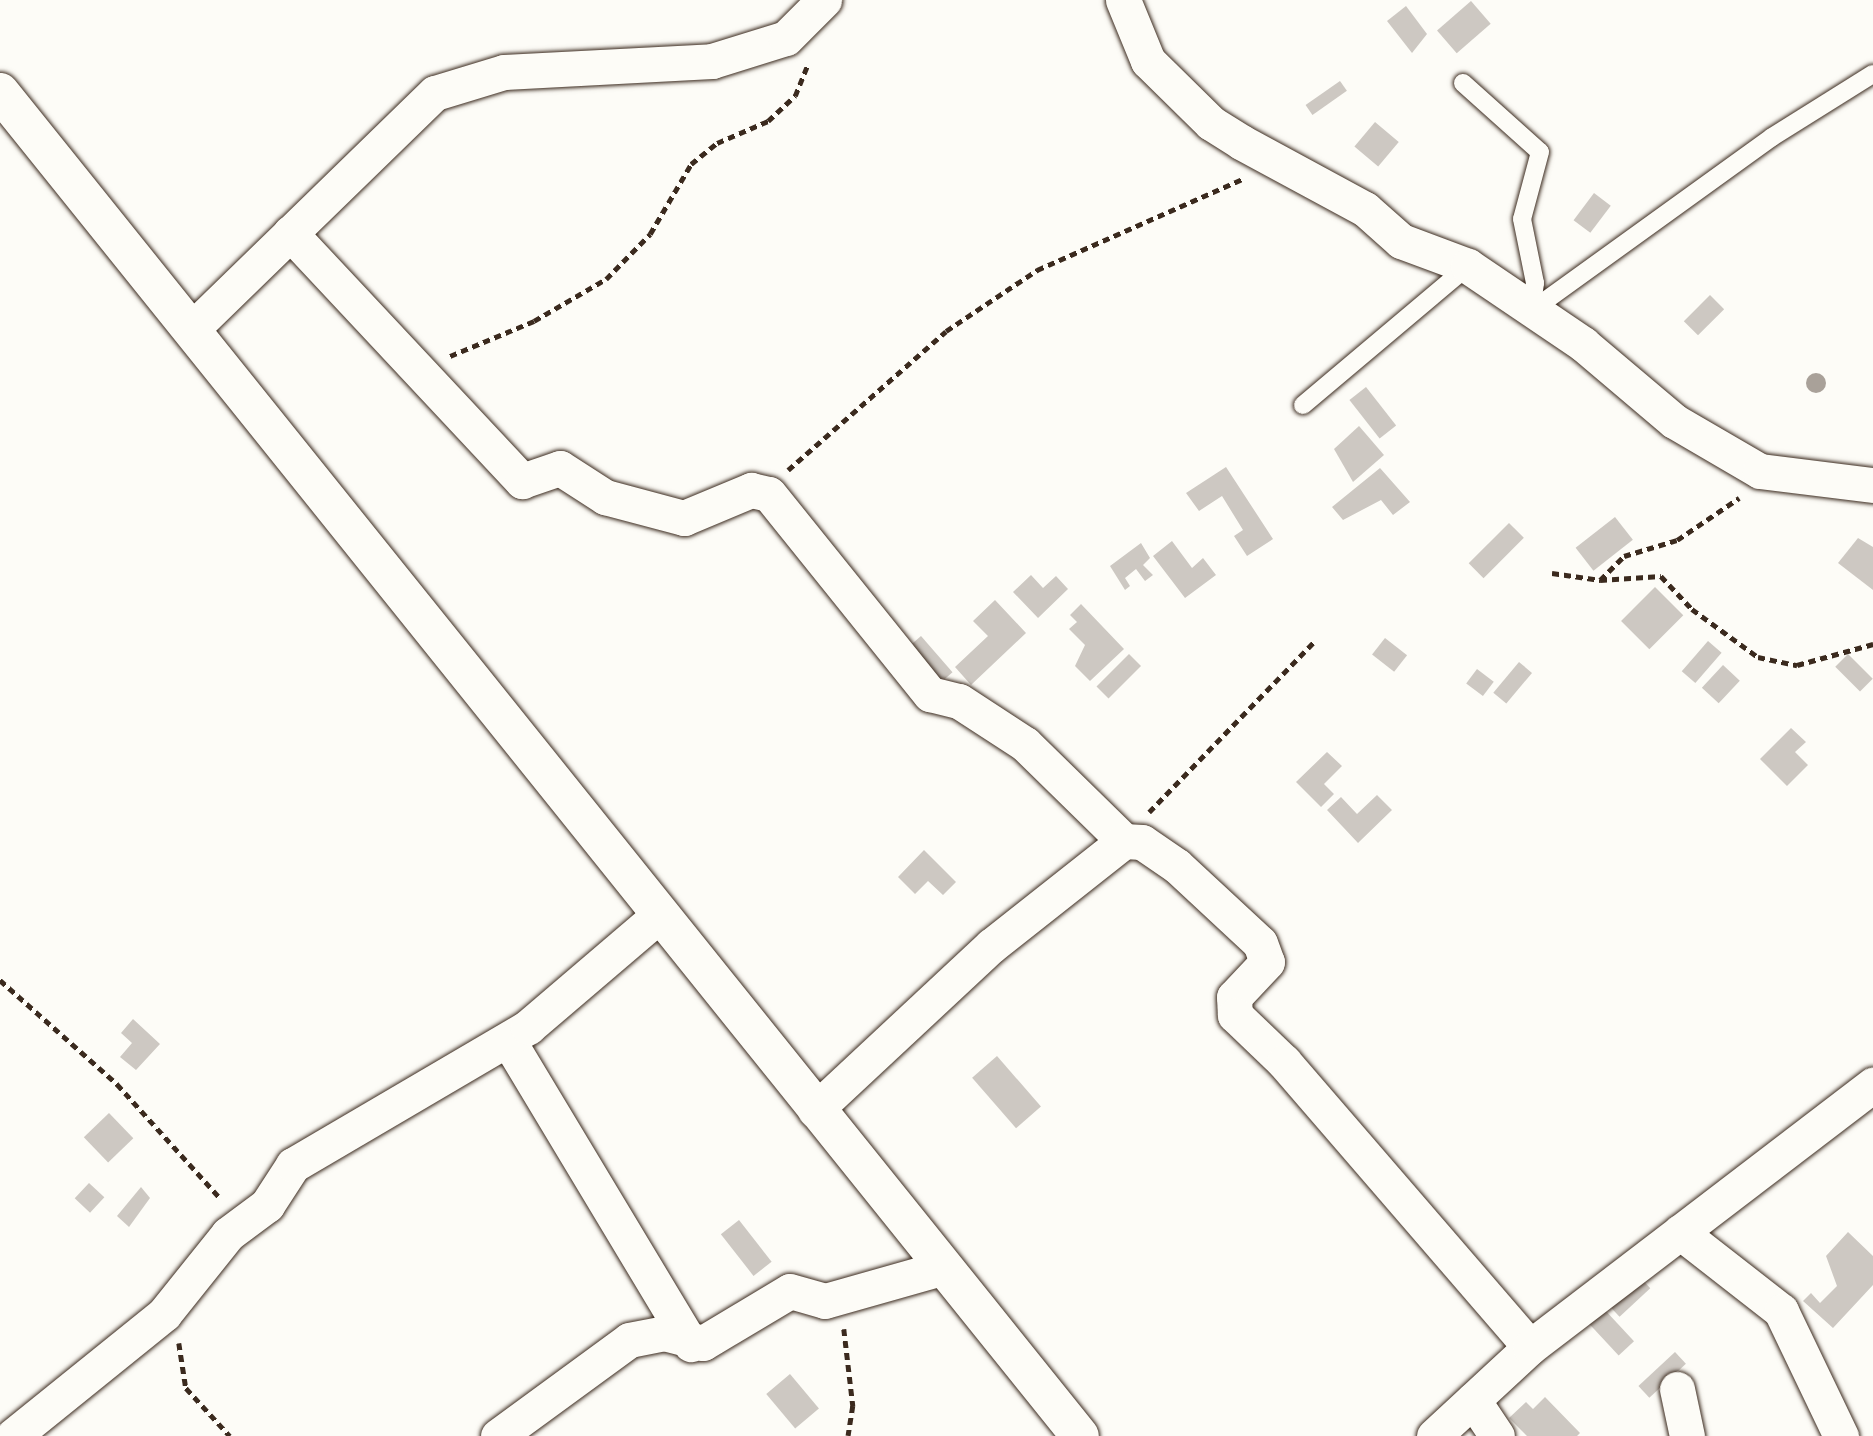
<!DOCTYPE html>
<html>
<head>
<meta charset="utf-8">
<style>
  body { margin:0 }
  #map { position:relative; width:1873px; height:1436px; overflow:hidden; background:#fdfcf7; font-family:"Gochi Hand",sans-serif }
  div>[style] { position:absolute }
  .building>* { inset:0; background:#cdc8c2; transform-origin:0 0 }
  .path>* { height:4.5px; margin-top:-2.25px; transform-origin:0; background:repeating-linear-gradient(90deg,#3b2a1e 0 7px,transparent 0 12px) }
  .roads { filter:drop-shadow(0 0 2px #3b2a1e) drop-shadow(0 0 2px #3b2a1e) }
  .service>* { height:18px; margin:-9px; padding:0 9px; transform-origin:9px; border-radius:9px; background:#fdfcf7 }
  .minor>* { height:35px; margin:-17.5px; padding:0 17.5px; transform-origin:17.5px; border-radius:17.5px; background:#fdfcf7 }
  .secondary>* { height:38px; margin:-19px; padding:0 19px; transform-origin:19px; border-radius:19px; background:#fdfcf7 }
  .trees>* { width:20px; height:20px; margin:-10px; border-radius:50%; background:#a9a199 }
  span { translate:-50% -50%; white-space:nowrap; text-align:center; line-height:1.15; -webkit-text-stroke:7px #fdfcf7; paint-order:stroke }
</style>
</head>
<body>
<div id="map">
  <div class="building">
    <div style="left:1471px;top:1px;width:30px;height:45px;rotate:49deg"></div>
    <div style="clip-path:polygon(1406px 6px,1427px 34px,1412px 53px,1387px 21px)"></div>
    <div style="left:1340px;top:81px;width:12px;height:42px;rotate:55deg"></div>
    <div style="left:1375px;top:122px;width:31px;height:32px;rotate:40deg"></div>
    <div style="left:1594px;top:193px;width:21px;height:34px;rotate:37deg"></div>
    <div style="left:1710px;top:295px;width:20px;height:37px;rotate:45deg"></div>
    <div style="left:1366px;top:387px;width:49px;height:21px;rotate:52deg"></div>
    <div style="clip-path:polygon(1359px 426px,1384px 455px,1353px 482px,1334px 449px)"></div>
    <div style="clip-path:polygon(1226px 467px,1273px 539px,1247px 556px,1234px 536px,1243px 530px,1222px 496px,1199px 511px,1186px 493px)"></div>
    <div style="clip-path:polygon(1380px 468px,1410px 502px,1393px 515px,1381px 500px,1343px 520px,1332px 507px)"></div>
    <div style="left:1615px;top:517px;width:29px;height:50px;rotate:52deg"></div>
    <div style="left:1509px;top:523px;width:21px;height:57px;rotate:45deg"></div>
    <div style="clip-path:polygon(1858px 538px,1873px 547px,1873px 590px,1838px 563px)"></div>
    <div style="clip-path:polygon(1172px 541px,1192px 568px,1203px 558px,1216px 575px,1185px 598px,1153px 556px)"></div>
    <div style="clip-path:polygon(1141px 543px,1150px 558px,1143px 565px,1153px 575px,1145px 581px,1136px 569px,1125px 578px,1130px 586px,1125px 590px,1110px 566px)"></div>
    <div style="clip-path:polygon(1031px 575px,1043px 588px,1056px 576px,1068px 589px,1038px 618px,1013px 592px)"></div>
    <div style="left:1655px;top:587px;width:40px;height:48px;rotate:45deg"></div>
    <div style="clip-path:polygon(995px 600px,1026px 633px,971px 685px,955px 667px,988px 636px,973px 621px)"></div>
    <div style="clip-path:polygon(1081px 604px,1124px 649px,1090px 681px,1075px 666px,1085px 645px,1069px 629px,1077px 622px,1070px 615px)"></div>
    <div style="left:921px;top:636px;width:48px;height:21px;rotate:49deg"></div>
    <div style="left:1385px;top:638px;width:28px;height:21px;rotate:38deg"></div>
    <div style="left:1708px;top:641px;width:18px;height:40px;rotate:41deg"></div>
    <div style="left:1129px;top:654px;width:17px;height:46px;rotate:45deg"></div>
    <div style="left:1848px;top:654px;width:35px;height:18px;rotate:45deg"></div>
    <div style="left:1519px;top:662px;width:17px;height:40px;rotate:40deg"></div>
    <div style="left:1723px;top:665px;width:23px;height:31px;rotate:43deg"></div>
    <div style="left:1477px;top:669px;width:21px;height:18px;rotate:37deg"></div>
    <div style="clip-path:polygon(1791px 728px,1806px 742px,1795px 752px,1808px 765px,1787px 786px,1760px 759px)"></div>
    <div style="clip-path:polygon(1327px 752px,1342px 766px,1324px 784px,1334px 794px,1321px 807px,1296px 782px)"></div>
    <div style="clip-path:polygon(1377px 795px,1392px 810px,1358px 843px,1327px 810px,1341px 797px,1357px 814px)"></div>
    <div style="clip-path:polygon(924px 850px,956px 882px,943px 895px,928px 881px,915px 894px,898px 877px)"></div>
    <div style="clip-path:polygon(133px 1019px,160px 1044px,136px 1070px,120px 1057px,132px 1043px,121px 1033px)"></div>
    <div style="left:997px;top:1056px;width:67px;height:33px;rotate:49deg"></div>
    <div style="left:109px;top:1113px;width:35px;height:35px;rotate:46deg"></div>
    <div style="left:89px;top:1183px;width:21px;height:21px;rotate:43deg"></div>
    <div style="clip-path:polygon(141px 1187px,150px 1198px,129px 1227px,117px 1216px)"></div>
    <div style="left:739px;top:1220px;width:53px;height:23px;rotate:52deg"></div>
    <div style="clip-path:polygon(1848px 1232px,1873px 1256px,1873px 1285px,1833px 1328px,1803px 1301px,1811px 1293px,1820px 1303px,1837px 1286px,1826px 1256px)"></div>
    <div style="left:1638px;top:1275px;width:18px;height:42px;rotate:47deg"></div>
    <div style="left:1604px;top:1309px;width:44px;height:21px;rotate:47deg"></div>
    <div style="left:1675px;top:1352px;width:16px;height:50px;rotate:47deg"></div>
    <div style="left:790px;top:1374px;width:45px;height:31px;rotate:50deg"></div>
    <div style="clip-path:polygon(1545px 1397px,1580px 1433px,1577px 1436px,1527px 1436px,1509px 1418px,1526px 1402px,1533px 1409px)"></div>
  </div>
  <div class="path">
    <div style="left:450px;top:356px;width:91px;rotate:-22.6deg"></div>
    <div style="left:534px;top:321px;width:83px;rotate:-30.3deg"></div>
    <div style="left:606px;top:279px;width:63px;rotate:-45.6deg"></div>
    <div style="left:650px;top:234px;width:81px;rotate:-59.6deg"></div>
    <div style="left:691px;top:164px;width:33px;rotate:-39deg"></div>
    <div style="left:717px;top:143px;width:56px;rotate:-23.3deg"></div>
    <div style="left:768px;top:121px;width:37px;rotate:-43deg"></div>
    <div style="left:795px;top:96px;width:35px;rotate:-68deg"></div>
    <div style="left:788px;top:470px;width:210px;rotate:-41.3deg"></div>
    <div style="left:946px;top:331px;width:110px;rotate:-33.8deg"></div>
    <div style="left:1037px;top:270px;width:224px;rotate:-23.9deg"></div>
    <div style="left:1552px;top:573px;width:49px;rotate:8.3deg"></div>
    <div style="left:1600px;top:580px;width:34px;rotate:-45deg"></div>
    <div style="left:1624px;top:556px;width:55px;rotate:-16.8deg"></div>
    <div style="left:1677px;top:540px;width:75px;rotate:-34.1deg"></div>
    <div style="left:1600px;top:580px;width:61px;rotate:-3.8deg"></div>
    <div style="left:1661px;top:576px;width:45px;rotate:46.8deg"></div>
    <div style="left:1692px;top:609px;width:82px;rotate:36deg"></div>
    <div style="left:1758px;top:657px;width:40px;rotate:12deg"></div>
    <div style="left:1797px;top:665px;width:79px;rotate:-15.4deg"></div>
    <div style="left:1149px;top:812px;width:237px;rotate:-45.9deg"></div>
    <div style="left:0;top:980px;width:157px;rotate:41.6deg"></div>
    <div style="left:117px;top:1084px;width:154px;rotate:47.9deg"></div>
    <div style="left:844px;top:1329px;width:78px;rotate:83.3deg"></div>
    <div style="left:853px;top:1406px;width:30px;rotate:99deg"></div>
    <div style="left:179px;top:1343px;width:46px;rotate:81.2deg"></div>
    <div style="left:186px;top:1388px;width:65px;rotate:47.5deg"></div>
  </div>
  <div class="roads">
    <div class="service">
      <div style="left:1463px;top:83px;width:103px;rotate:41.9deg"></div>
      <div style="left:1540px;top:152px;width:69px;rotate:105deg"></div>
      <div style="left:1522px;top:219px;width:65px;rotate:78.5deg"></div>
      <div style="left:1535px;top:283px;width:28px;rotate:98deg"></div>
      <div style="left:1531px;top:311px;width:297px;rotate:-35.8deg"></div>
      <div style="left:1772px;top:137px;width:119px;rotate:-32deg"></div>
      <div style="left:1303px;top:405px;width:216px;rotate:-40.1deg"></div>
    </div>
    <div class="minor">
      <div style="left:1123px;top:0;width:66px;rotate:67.7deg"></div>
      <div style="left:1148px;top:61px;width:88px;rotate:44.5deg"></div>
      <div style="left:1211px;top:123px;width:36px;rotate:32deg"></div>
      <div style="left:1241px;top:142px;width:141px;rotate:28.4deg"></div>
      <div style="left:1365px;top:209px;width:48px;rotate:41.6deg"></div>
      <div style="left:1401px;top:241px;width:72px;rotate:20.5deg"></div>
      <div style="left:1468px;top:266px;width:139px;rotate:34.1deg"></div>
      <div style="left:1583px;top:344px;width:119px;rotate:40.2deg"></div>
      <div style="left:1674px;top:421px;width:99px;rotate:30.2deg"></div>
      <div style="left:1760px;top:471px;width:114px;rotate:7.1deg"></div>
      <div style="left:290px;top:233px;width:340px;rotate:46.9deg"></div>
      <div style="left:522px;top:481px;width:40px;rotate:-18.9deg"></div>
      <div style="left:560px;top:468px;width:54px;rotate:32.8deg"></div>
      <div style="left:605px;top:497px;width:82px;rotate:14.9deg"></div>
      <div style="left:684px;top:518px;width:73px;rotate:-22.7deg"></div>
      <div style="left:751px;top:490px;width:18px;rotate:13deg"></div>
      <div style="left:769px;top:494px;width:257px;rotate:51.2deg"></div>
      <div style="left:930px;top:694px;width:30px;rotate:14deg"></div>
      <div style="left:959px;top:701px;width:79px;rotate:33.1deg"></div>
      <div style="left:1025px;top:744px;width:139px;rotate:44.4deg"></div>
      <div style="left:193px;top:328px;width:337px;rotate:-44.2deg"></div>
      <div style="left:435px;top:93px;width:72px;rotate:-16.9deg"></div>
      <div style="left:504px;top:72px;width:208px;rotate:-3deg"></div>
      <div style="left:712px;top:61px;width:77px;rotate:-17.3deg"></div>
      <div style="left:786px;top:38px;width:54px;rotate:-45deg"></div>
      <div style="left:508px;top:1040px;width:355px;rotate:59deg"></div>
      <div style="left:815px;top:1110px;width:241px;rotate:-43deg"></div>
      <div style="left:991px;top:946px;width:169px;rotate:-38.3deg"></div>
      <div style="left:1124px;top:841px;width:18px;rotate:3deg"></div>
      <div style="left:1142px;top:842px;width:42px;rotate:34.4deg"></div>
      <div style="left:1177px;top:866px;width:113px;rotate:42.9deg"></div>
      <div style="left:1260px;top:943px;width:20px;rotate:70deg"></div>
      <div style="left:1267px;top:962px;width:48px;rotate:133.3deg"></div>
      <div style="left:1234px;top:997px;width:18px;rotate:87deg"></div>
      <div style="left:1235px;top:1015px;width:68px;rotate:43.8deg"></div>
      <div style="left:1284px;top:1062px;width:376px;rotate:49.2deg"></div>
      <div style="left:1680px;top:1232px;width:128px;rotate:38deg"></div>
      <div style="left:1781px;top:1311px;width:139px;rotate:64.4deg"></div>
      <div style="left:1677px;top:1389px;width:48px;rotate:78deg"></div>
      <div style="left:1473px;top:1400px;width:43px;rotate:56.3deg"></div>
      <div style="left:13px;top:1436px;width:194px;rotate:-38.9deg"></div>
      <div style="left:164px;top:1314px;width:102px;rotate:-51.3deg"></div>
      <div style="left:228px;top:1234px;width:49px;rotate:-36.6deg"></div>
      <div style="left:267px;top:1205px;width:48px;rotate:-57deg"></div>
      <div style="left:293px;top:1165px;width:273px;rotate:-30.4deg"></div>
      <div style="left:528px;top:1027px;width:171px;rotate:-40.5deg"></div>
      <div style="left:498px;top:1436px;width:162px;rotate:-36.2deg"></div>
      <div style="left:629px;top:1340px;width:36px;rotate:-11deg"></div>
      <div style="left:664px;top:1333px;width:40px;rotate:14.4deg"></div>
      <div style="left:703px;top:1343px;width:101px;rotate:-30.9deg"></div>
      <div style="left:790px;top:1291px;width:36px;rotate:16deg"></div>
      <div style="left:825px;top:1301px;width:122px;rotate:-15.8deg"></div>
      <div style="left:1434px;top:1436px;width:131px;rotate:-42.8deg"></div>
      <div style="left:1530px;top:1347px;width:432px;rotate:-37.4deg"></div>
    </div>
    <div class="secondary">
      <div style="left:0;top:92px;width:1724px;rotate:51.22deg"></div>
    </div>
  </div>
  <div class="trees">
    <div style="left:1816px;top:383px"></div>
  </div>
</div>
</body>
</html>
